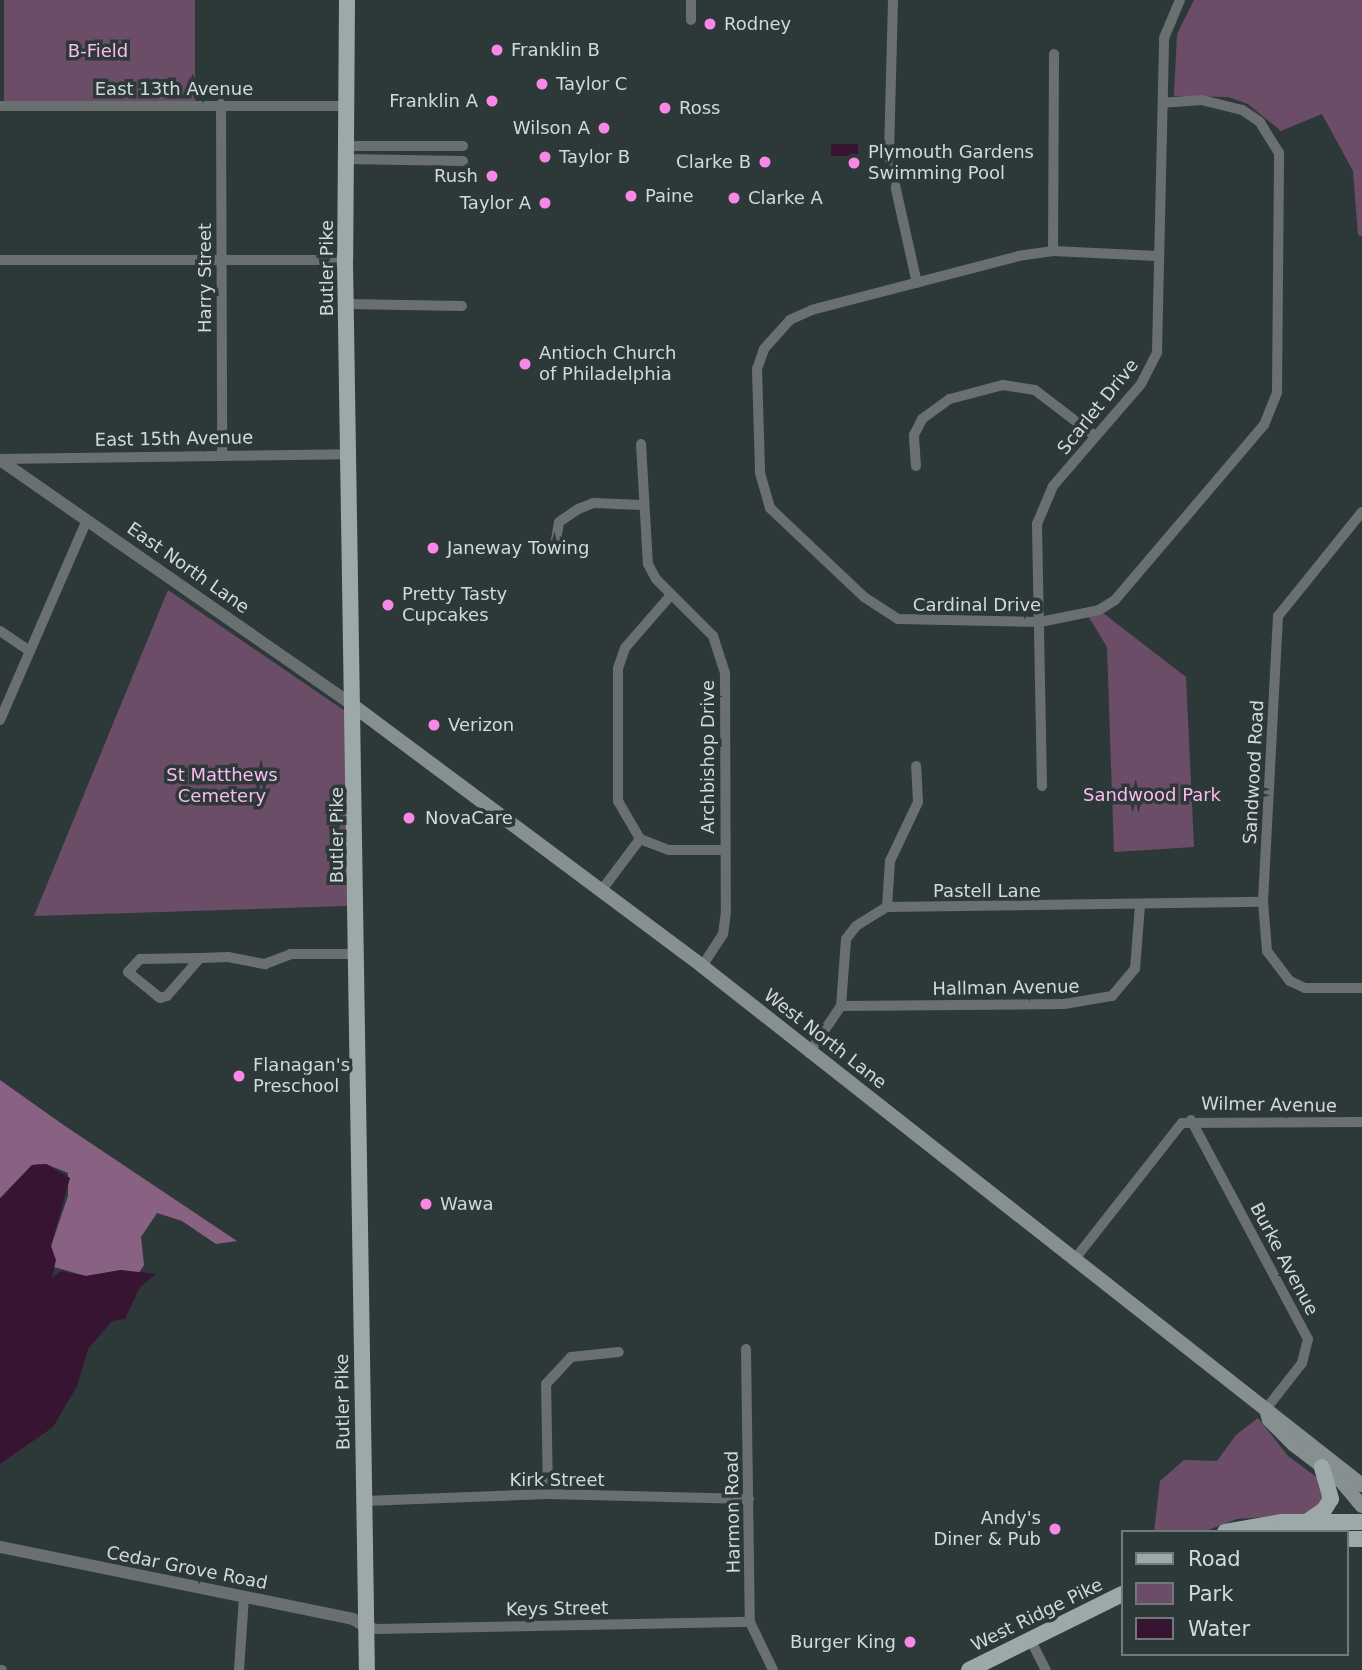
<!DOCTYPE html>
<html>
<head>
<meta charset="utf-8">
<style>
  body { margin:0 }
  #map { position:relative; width:1362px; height:1670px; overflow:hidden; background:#2d3939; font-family:"DejaVu Sans",sans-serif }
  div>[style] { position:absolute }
  .green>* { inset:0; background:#6c4d67; transform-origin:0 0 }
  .forest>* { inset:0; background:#896182 }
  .water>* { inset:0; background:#371532 }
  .minor>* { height:10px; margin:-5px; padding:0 5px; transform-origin:5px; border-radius:5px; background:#6a7070 }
  .tertiary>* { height:12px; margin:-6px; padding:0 6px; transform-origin:6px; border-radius:6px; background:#6a7070 }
  .secondary>* { height:14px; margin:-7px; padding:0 7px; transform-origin:7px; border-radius:7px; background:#879090 }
  .primary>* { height:16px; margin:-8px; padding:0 8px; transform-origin:8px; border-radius:8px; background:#9da9a9 }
  .dots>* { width:19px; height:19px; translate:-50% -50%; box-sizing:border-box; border:4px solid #2d3939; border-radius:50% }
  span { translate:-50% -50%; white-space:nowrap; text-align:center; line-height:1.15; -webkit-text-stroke:7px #2d3939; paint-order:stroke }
  .poi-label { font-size:18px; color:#d2d9d9 }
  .left { translate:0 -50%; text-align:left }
  .right { translate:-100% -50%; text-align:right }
  .park-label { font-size:18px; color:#fbbbf0 }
  .street-label { font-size:18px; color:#d2d9d9 }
  .legend { position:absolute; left:1121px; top:1530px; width:228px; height:126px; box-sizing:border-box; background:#2d3939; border:2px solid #6f7979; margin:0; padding:9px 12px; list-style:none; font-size:21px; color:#d2d9d9 }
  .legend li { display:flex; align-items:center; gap:14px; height:35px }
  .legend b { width:35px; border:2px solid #6f7979 }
</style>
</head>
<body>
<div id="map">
  <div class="green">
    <div style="left:4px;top:0;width:191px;height:102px"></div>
    <div style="clip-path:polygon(1194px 0,1362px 0,1362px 236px,1358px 235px,1353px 171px,1322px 114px,1281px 131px,1248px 104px,1228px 97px,1174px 96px,1177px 34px)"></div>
    <div style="clip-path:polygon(168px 590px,345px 711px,347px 906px,34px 916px)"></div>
    <div style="clip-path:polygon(1099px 610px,1186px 677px,1194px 847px,1114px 852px,1107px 647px,1087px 614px)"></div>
    <div style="clip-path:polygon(1258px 1418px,1288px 1456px,1319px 1479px,1324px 1486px,1323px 1504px,1305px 1514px,1237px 1519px,1203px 1532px,1154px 1532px,1160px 1481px,1184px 1460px,1217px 1461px,1236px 1435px)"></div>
  </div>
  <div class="forest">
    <div style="clip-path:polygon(0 1080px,65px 1126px,237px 1241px,216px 1244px,182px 1221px,157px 1213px,141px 1237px,144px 1265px,138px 1274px,121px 1270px,86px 1276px,54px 1267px,51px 1246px,68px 1196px,68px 1173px,46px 1164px,32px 1165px,0 1198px)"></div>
  </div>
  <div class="water">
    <div style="clip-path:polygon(831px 144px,858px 144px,858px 169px,850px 169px,849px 156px,831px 156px)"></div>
    <div style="clip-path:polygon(46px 1164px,70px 1178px,51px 1246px,56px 1260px,52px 1278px,61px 1271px,86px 1276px,121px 1270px,156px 1274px,140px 1287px,125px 1319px,112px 1321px,88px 1349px,77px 1386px,53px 1427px,0 1464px,0 1199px,32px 1165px)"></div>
  </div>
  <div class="minor">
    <div style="left:893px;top:0;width:158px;rotate:91.5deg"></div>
    <div style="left:889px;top:158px;width:128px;rotate:77.4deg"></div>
    <div style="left:691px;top:20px;width:20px;rotate:-90deg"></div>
    <div style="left:221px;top:104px;width:349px;rotate:89.8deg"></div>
    <div style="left:0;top:106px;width:348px"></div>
    <div style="left:347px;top:146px;width:116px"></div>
    <div style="left:347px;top:159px;width:116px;rotate:1deg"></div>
    <div style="left:1053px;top:251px;width:197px;rotate:-89.7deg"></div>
    <div style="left:1157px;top:256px;width:104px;rotate:-177.2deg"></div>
    <div style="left:1053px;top:251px;width:34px;rotate:172deg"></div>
    <div style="left:1019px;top:256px;width:214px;rotate:165.4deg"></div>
    <div style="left:812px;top:310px;width:24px;rotate:156deg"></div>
    <div style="left:790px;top:320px;width:39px;rotate:132deg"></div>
    <div style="left:764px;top:349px;width:21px;rotate:109deg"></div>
    <div style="left:757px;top:369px;width:104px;rotate:88.3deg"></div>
    <div style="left:760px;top:473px;width:36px;rotate:74deg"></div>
    <div style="left:770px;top:508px;width:129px;rotate:43.4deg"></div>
    <div style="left:864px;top:597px;width:40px;rotate:32.9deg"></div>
    <div style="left:898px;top:619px;width:142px;rotate:1.2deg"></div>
    <div style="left:1040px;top:622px;width:60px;rotate:-11.5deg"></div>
    <div style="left:1099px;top:610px;width:19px;rotate:-32deg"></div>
    <div style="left:1115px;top:600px;width:230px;rotate:-49.6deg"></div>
    <div style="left:1264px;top:425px;width:35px;rotate:-68deg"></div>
    <div style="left:1277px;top:392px;width:239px;rotate:-89.5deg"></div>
    <div style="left:1279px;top:153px;width:36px;rotate:-122deg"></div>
    <div style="left:1260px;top:122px;width:22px;rotate:-146deg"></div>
    <div style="left:1242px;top:110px;width:41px;rotate:-166deg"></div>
    <div style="left:1202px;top:100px;width:39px;rotate:176deg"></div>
    <div style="left:0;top:260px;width:345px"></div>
    <div style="left:346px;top:304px;width:116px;rotate:1deg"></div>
    <div style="left:641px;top:444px;width:120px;rotate:86.7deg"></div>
    <div style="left:648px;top:564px;width:17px;rotate:62deg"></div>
    <div style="left:656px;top:579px;width:81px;rotate:45deg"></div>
    <div style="left:713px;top:636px;width:39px;rotate:72deg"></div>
    <div style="left:725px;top:673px;width:238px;rotate:89.8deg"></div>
    <div style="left:726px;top:911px;width:23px;rotate:97deg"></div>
    <div style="left:723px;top:934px;width:38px;rotate:123deg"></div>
    <div style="left:0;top:459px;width:349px;rotate:-0.8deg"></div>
    <div style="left:916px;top:466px;width:31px;rotate:-94deg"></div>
    <div style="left:914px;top:435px;width:18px;rotate:-63deg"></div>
    <div style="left:922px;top:419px;width:34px;rotate:-36deg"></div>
    <div style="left:950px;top:399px;width:55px;rotate:-14.8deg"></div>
    <div style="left:1003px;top:385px;width:32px;rotate:9deg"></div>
    <div style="left:1035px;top:390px;width:76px;rotate:37.5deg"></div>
    <div style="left:1362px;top:512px;width:134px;rotate:128.9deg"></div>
    <div style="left:1278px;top:616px;width:286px;rotate:93deg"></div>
    <div style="left:1263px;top:902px;width:49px;rotate:85.3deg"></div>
    <div style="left:1267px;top:951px;width:38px;rotate:53deg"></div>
    <div style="left:1290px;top:981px;width:17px;rotate:25deg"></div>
    <div style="left:1305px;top:988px;width:57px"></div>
    <div style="left:554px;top:551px;width:29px;rotate:-80deg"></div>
    <div style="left:559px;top:522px;width:23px;rotate:-34deg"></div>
    <div style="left:578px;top:509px;width:17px;rotate:-21deg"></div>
    <div style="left:594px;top:503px;width:47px;rotate:2.4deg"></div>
    <div style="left:671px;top:595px;width:70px;rotate:131deg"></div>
    <div style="left:625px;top:648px;width:21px;rotate:109deg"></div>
    <div style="left:618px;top:668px;width:133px;rotate:90deg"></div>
    <div style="left:618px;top:801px;width:44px;rotate:59.9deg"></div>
    <div style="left:640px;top:839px;width:31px;rotate:21deg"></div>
    <div style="left:669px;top:850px;width:55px"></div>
    <div style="left:0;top:631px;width:36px;rotate:34deg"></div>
    <div style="left:0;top:720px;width:218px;rotate:-66.5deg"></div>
    <div style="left:1042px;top:786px;width:262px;rotate:-91.1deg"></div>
    <div style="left:1037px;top:524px;width:41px;rotate:-67.2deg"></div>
    <div style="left:1053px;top:486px;width:135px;rotate:-49.2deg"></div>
    <div style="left:1141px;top:384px;width:36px;rotate:-63deg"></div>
    <div style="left:1157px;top:352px;width:314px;rotate:-88.7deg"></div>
    <div style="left:1164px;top:38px;width:41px;rotate:-67.2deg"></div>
    <div style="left:601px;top:891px;width:65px;rotate:-53.1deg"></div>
    <div style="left:887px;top:907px;width:46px;rotate:-86.3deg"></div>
    <div style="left:890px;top:861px;width:65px;rotate:-64.6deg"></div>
    <div style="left:918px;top:802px;width:36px;rotate:-93deg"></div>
    <div style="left:200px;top:958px;width:50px;rotate:131deg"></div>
    <div style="left:167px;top:996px;width:7px;rotate:164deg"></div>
    <div style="left:160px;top:998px;width:41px;rotate:-140.9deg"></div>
    <div style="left:128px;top:972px;width:18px;rotate:-47deg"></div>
    <div style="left:140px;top:959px;width:60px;rotate:-1deg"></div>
    <div style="left:200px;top:958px;width:28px;rotate:-2deg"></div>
    <div style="left:228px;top:957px;width:38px;rotate:11deg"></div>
    <div style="left:265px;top:964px;width:28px;rotate:-21deg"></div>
    <div style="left:291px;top:954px;width:65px"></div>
    <div style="left:841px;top:1006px;width:223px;rotate:-0.5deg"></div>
    <div style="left:1064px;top:1004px;width:49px;rotate:-9.5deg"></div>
    <div style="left:1112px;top:996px;width:35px;rotate:-50deg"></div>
    <div style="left:1135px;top:969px;width:64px;rotate:-85.5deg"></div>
    <div style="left:809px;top:1053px;width:57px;rotate:-55.8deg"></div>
    <div style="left:841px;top:1006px;width:67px;rotate:-85.7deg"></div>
    <div style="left:846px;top:939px;width:16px;rotate:-52deg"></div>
    <div style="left:856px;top:926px;width:36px;rotate:-32deg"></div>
    <div style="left:887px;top:907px;width:376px;rotate:-0.8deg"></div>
    <div style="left:1191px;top:1120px;width:248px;rotate:61.9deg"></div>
    <div style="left:1308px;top:1339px;width:25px;rotate:104deg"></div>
    <div style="left:1302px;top:1363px;width:58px;rotate:128deg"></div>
    <div style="left:1074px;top:1260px;width:174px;rotate:-51.8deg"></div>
    <div style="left:1182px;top:1123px;width:180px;rotate:-0.3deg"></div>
    <div style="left:746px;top:1349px;width:273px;rotate:89.2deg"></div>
    <div style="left:750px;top:1622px;width:53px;rotate:64.4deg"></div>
    <div style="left:548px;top:1494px;width:110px;rotate:-91deg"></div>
    <div style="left:546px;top:1384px;width:37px;rotate:-47deg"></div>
    <div style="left:571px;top:1357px;width:48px;rotate:-5.9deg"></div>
    <div style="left:365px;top:1501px;width:183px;rotate:-2.2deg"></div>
    <div style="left:548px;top:1494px;width:201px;rotate:1.4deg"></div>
    <div style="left:365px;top:1626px;width:12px;rotate:14deg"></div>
    <div style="left:377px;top:1629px;width:373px;rotate:-1.1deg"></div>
    <div style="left:1030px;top:1639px;width:35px;rotate:63deg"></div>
    <div style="left:0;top:1670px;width:2px"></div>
    <div style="left:239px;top:1670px;width:73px;rotate:-86.1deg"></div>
  </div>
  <div class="tertiary">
    <div style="left:0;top:460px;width:432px;rotate:34.8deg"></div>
    <div style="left:0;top:1547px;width:360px;rotate:11.5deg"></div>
    <div style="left:353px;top:1619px;width:14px;rotate:30deg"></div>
  </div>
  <div class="secondary">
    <div style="left:355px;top:707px;width:433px;rotate:36.7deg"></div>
    <div style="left:702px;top:966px;width:840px;rotate:38.18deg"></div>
    <div style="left:1266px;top:1409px;width:11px;rotate:75deg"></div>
    <div style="left:1269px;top:1420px;width:35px;rotate:45deg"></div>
    <div style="left:1294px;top:1445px;width:58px;rotate:37.3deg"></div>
    <div style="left:1340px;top:1480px;width:34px;rotate:50deg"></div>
  </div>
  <div class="primary">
    <div style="left:347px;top:0;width:260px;rotate:90.4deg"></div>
    <div style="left:345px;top:260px;width:1410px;rotate:89.11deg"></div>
    <div style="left:1308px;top:1521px;width:19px;rotate:-35deg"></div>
    <div style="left:1324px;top:1510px;width:13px;rotate:-58deg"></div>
    <div style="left:1331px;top:1499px;width:33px;rotate:-106deg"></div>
    <div style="left:1225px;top:1532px;width:58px;rotate:-10deg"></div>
    <div style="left:1282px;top:1522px;width:80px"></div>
    <div style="left:1346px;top:1539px;width:16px"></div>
    <div style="left:969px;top:1670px;width:171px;rotate:-26.4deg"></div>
  </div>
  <div class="dots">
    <div style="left:710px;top:24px;background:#f987e8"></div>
    <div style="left:497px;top:50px;background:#f987e8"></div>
    <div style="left:542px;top:84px;background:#f987e8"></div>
    <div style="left:492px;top:101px;background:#f987e8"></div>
    <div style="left:665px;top:108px;background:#f987e8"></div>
    <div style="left:604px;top:128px;background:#f987e8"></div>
    <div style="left:545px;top:157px;background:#f987e8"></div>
    <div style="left:765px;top:162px;background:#f987e8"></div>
    <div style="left:854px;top:163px;background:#f987e8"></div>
    <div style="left:492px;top:176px;background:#f987e8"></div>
    <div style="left:631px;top:196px;background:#f987e8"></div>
    <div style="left:734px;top:198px;background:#f987e8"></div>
    <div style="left:545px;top:203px;background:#f987e8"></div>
    <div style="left:525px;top:364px;background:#f987e8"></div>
    <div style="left:433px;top:548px;background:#f987e8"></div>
    <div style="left:388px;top:605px;background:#f987e8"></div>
    <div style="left:434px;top:725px;background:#f987e8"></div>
    <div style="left:409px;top:818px;background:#f987e8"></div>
    <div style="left:239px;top:1076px;background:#f987e8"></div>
    <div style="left:426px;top:1204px;background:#f987e8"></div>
    <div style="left:1055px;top:1529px;background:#f987e8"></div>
    <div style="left:910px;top:1642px;background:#f987e8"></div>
  </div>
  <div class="poi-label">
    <span class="left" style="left:724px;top:24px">Rodney</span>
    <span class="left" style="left:511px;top:50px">Franklin B</span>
    <span class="left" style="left:556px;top:84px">Taylor C</span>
    <span class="right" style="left:478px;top:101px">Franklin A</span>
    <span class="left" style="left:679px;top:108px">Ross</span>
    <span class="right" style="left:590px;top:128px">Wilson A</span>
    <span class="left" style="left:868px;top:163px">Plymouth Gardens<br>Swimming Pool</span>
    <span class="left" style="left:559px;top:157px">Taylor B</span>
    <span class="right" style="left:751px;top:162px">Clarke B</span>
    <span class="right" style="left:478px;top:176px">Rush</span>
    <span class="left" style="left:645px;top:196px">Paine</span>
    <span class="left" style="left:748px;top:198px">Clarke A</span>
    <span class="right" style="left:531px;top:203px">Taylor A</span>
    <span class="left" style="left:539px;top:364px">Antioch Church<br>of Philadelphia</span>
    <span class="left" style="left:447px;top:548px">Janeway Towing</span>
    <span class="left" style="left:402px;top:605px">Pretty Tasty<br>Cupcakes</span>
    <span class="left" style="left:448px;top:725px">Verizon</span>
    <span class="left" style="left:425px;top:818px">NovaCare</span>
    <span class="left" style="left:253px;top:1076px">Flanagan's<br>Preschool</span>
    <span class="left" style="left:440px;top:1204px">Wawa</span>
    <span class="right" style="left:1041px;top:1529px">Andy's<br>Diner &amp; Pub</span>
    <span class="right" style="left:896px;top:1642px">Burger King</span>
  </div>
  <div class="park-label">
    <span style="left:98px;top:51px">B-Field</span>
    <span style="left:222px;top:786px">St Matthews<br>Cemetery</span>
    <span style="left:1152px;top:795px">Sandwood Park</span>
  </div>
  <div class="street-label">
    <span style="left:174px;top:89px">East 13th Avenue</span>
    <span style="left:327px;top:268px;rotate:-90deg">Butler Pike</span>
    <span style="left:205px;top:278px;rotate:-90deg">Harry Street</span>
    <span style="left:1098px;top:407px;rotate:-51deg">Scarlet Drive</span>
    <span style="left:174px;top:439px;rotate:-1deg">East 15th Avenue</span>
    <span style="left:188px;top:568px;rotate:35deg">East North Lane</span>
    <span style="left:977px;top:605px">Cardinal Drive</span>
    <span style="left:708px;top:757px;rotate:-90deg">Archbishop Drive</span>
    <span style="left:1254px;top:772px;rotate:-87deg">Sandwood Road</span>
    <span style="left:337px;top:835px;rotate:-90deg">Butler Pike</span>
    <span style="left:987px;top:891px">Pastell Lane</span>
    <span style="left:1006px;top:988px;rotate:-1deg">Hallman Avenue</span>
    <span style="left:825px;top:1039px;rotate:38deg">West North Lane</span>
    <span style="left:1269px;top:1105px;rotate:1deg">Wilmer Avenue</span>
    <span style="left:1284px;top:1259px;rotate:62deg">Burke Avenue</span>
    <span style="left:343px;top:1402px;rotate:-91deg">Butler Pike</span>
    <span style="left:557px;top:1480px">Kirk Street</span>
    <span style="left:733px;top:1512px;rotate:-91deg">Harmon Road</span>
    <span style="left:187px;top:1568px;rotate:11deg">Cedar Grove Road</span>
    <span style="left:557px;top:1609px;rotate:-1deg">Keys Street</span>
    <span style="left:1037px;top:1615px;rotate:-26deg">West Ridge Pike</span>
  </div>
  <ul class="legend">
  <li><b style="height:9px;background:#9da9a9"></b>Road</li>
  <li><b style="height:19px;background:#6c4d67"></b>Park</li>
  <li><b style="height:19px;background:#371532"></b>Water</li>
  </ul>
</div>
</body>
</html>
